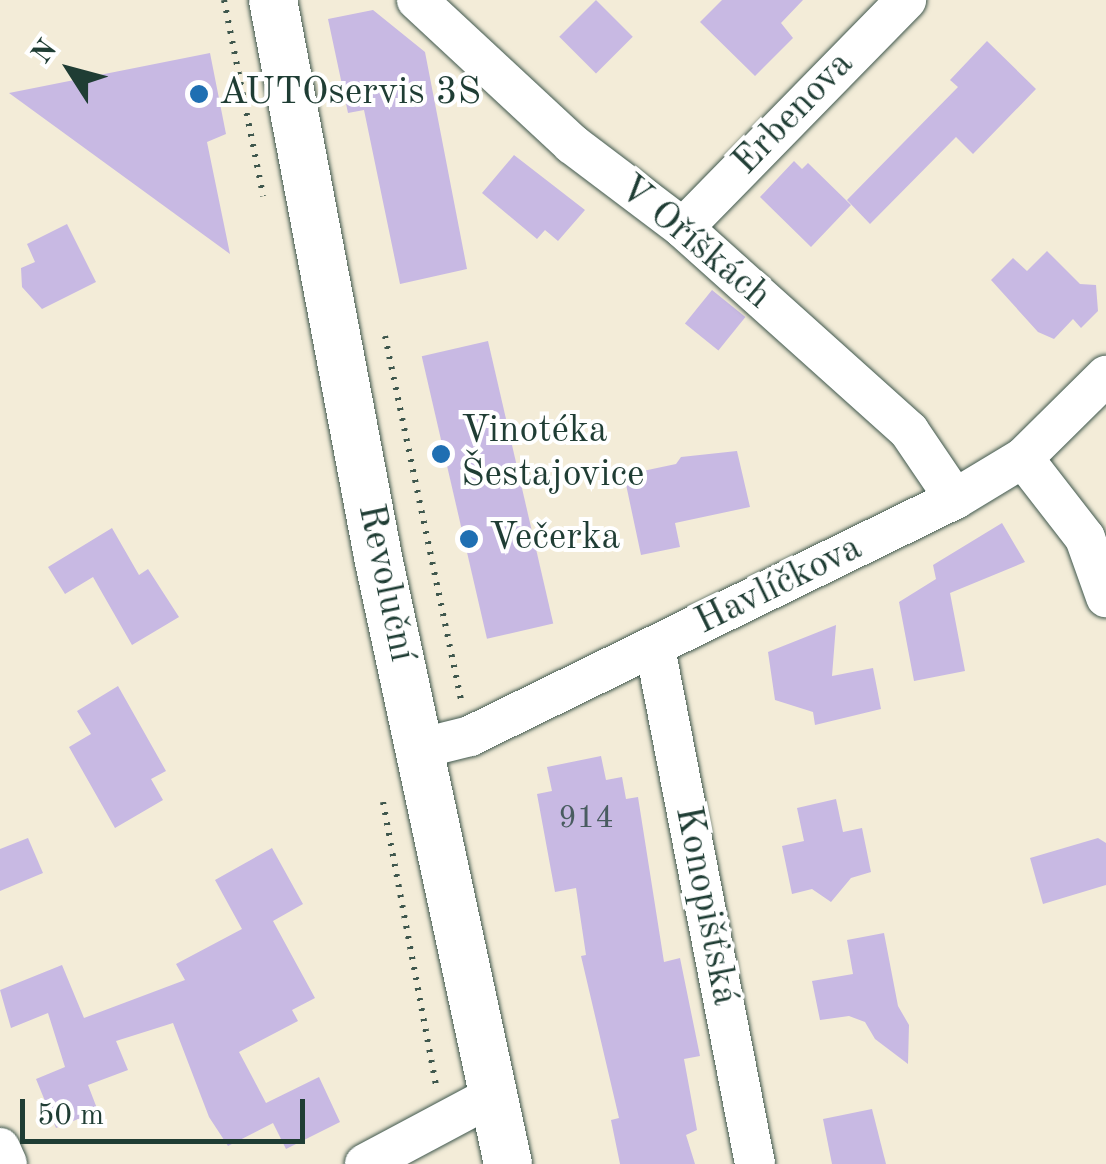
<!DOCTYPE html>
<html>
<head>
<meta charset="utf-8">
<style>
  body { margin:0 }
  #map { position:relative; width:1106px; height:1164px; overflow:hidden; background:#f3ecd8; font-family:"Old Standard TT",serif }
  div>[style] { position:absolute }
  .building>* { inset:0; background:#c8b9e3; transform-origin:0 0 }
  .path>* { height:6px; margin-top:-3px; transform-origin:0; background:repeating-linear-gradient(90deg,#3f574d 0 2.5px,transparent 0 10.5px) }
  .roads { filter:drop-shadow(0 0 2px #3f574d) drop-shadow(0 0 2px #3f574d) }
  .minor>* { height:40px; margin:-20px; padding:0 20px; transform-origin:20px; border-radius:20px; background:#fff }
  .tertiary>* { height:48px; margin:-24px; padding:0 24px; transform-origin:24px; border-radius:24px; background:#fff }
  .dots>* { width:28px; height:28px; translate:-50% -50%; box-sizing:border-box; border:5px solid #fff; border-radius:50% }
  span { translate:-50% -50%; white-space:nowrap; text-align:center; line-height:1.15; -webkit-text-stroke:8px #fff; paint-order:stroke }
  .number-label { font-size:32px; color:#495c60 }
  .number-label span { -webkit-text-stroke-width:0 }
  .poi-label { font-size:38px; color:#1f3d34 }
  .left { translate:0 -50%; text-align:left }
  .street-label { font-size:38px; color:#1f3d34 }
  .north { position:absolute; left:20px; top:20px; width:100px; height:100px; -webkit-text-stroke:8px #fff; paint-order:stroke; rotate:306deg; font-size:28px; font-weight:700; line-height:40px; text-align:center; color:#1f3d34 }
  .north::after { content:''; display:block; margin:auto; width:35px; height:45px; background:#1f3d34; clip-path:polygon(50% 0,100% 100%,50% 72%,0 100%) }
  .scale { position:absolute; left:20px; top:1099px; width:285px; height:45px; box-sizing:border-box; border:5px solid #1f3d34; border-top:0; padding-left:12px; font-size:30px; line-height:35px; white-space:nowrap; color:#1f3d34; -webkit-text-stroke:8px #fff; paint-order:stroke }
</style>
</head>
<body>
<div id="map">
  <div class="building">
    <div style="left:596px;top:0;width:52px;height:52px;rotate:45deg"></div>
    <div style="clip-path:polygon(722px 0,803px 0,781px 23px,793px 38px,755px 76px,700px 22px)"></div>
    <div style="clip-path:polygon(373px 10px,425px 52px,467px 269px,400px 284px,364px 110px,348px 113px,328px 19px)"></div>
    <div style="clip-path:polygon(987px 41px,1036px 89px,973px 154px,956px 137px,870px 224px,847px 200px,958px 87px,950px 80px)"></div>
    <div style="clip-path:polygon(210px 53px,226px 134px,207px 142px,230px 254px,9px 93px)"></div>
    <div style="clip-path:polygon(514px 155px,585px 210px,558px 241px,545px 230px,537px 239px,482px 193px)"></div>
    <div style="clip-path:polygon(794px 161px,802px 169px,808px 163px,851px 205px,811px 247px,760px 197px)"></div>
    <div style="clip-path:polygon(67px 224px,96px 282px,42px 309px,22px 287px,21px 268px,35px 262px,27px 244px)"></div>
    <div style="clip-path:polygon(1047px 251px,1080px 284px,1096px 285px,1098px 311px,1081px 328px,1073px 319px,1054px 339px,1038px 332px,991px 280px,1013px 258px,1027px 271px)"></div>
    <div style="left:712px;top:290px;width:43px;height:43px;rotate:39deg"></div>
    <div style="left:488px;top:341px;width:290px;height:68px;rotate:77deg"></div>
    <div style="clip-path:polygon(737px 451px,750px 507px,675px 523px,680px 547px,641px 555px,624px 475px,676px 464px,681px 457px)"></div>
    <div style="clip-path:polygon(1002px 523px,1025px 562px,950px 593px,965px 671px,914px 681px,899px 602px,936px 579px,933px 565px)"></div>
    <div style="clip-path:polygon(112px 528px,139px 575px,148px 569px,179px 617px,132px 645px,93px 577px,65px 594px,48px 567px)"></div>
    <div style="clip-path:polygon(836px 625px,832px 676px,873px 668px,881px 709px,815px 725px,813px 712px,775px 700px,768px 652px)"></div>
    <div style="clip-path:polygon(118px 686px,166px 771px,151px 779px,163px 800px,115px 828px,69px 747px,91px 734px,77px 711px)"></div>
    <div style="clip-path:polygon(601px 756px,606px 780px,622px 777px,626px 799px,638px 797px,664px 962px,680px 958px,700px 1056px,684px 1059px,697px 1130px,686px 1135px,695px 1164px,620px 1164px,611px 1120px,619px 1118px,581px 956px,586px 955px,576px 888px,555px 892px,537px 794px,552px 791px,547px 767px)"></div>
    <div style="clip-path:polygon(836px 799px,843px 832px,862px 828px,871px 872px,851px 878px,831px 902px,812px 889px,792px 894px,782px 846px,804px 841px,797px 808px)"></div>
    <div style="clip-path:polygon(28px 838px,43px 873px,0 891px,0 849px)"></div>
    <div style="clip-path:polygon(1098px 838px,1106px 843px,1106px 885px,1043px 904px,1030px 858px)"></div>
    <div style="clip-path:polygon(272px 848px,303px 904px,273px 921px,315px 998px,292px 1010px,298px 1021px,239px 1052px,266px 1103px,319px 1077px,340px 1122px,286px 1149px,273px 1123px,228px 1146px,209px 1117px,173px 1023px,116px 1041px,128px 1070px,88px 1085px,98px 1111px,56px 1128px,36px 1079px,65px 1067px,48px 1013px,11px 1028px,0 990px,62px 965px,84px 1018px,185px 980px,176px 964px,242px 929px,215px 880px)"></div>
    <div style="clip-path:polygon(884px 933px,898px 1006px,909px 1025px,908px 1064px,875px 1039px,865px 1022px,849px 1016px,820px 1020px,812px 981px,853px 974px,847px 940px)"></div>
    <div style="clip-path:polygon(872px 1109px,886px 1164px,832px 1164px,823px 1119px)"></div>
  </div>
  <div class="path">
    <div style="left:224px;top:0;width:200px;rotate:78.7deg"></div>
    <div style="left:385px;top:336px;width:371px;rotate:78.2deg"></div>
    <div style="left:383px;top:802px;width:288px;rotate:79.4deg"></div>
  </div>
  <div class="roads">
    <div class="minor">
      <div style="left:417px;top:0;width:212px;rotate:42.9deg"></div>
      <div style="left:572px;top:144px;width:139px;rotate:37.1deg"></div>
      <div style="left:683px;top:228px;width:304px;rotate:41.9deg"></div>
      <div style="left:909px;top:431px;width:82px;rotate:55.9deg"></div>
      <div style="left:683px;top:228px;width:319px;rotate:-45.6deg"></div>
      <div style="left:1023px;top:458px;width:101px;rotate:52.2deg"></div>
      <div style="left:1085px;top:538px;width:63px;rotate:70.4deg"></div>
      <div style="left:655px;top:648px;width:526px;rotate:79.03deg"></div>
      <div style="left:422px;top:748px;width:49px;rotate:-14deg"></div>
      <div style="left:470px;top:736px;width:540px;rotate:-26.04deg"></div>
      <div style="left:955px;top:499px;width:79px;rotate:-31.1deg"></div>
      <div style="left:1023px;top:458px;width:117px;rotate:-44.7deg"></div>
      <div style="left:0;top:1148px;width:17px;rotate:66deg"></div>
      <div style="left:365px;top:1164px;width:146px;rotate:-28.1deg"></div>
    </div>
    <div class="tertiary">
      <div style="left:273px;top:0;width:567px;rotate:79.32deg"></div>
      <div style="left:378px;top:557px;width:621px;rotate:77.91deg"></div>
    </div>
  </div>
  <div class="dots">
    <div style="left:199px;top:94px;background:#1f6fb2"></div>
    <div style="left:441px;top:454px;background:#1f6fb2"></div>
    <div style="left:469px;top:539px;background:#1f6fb2"></div>
  </div>
  <div class="number-label">
    <span style="left:586px;top:819px">914</span>
  </div>
  <div class="poi-label">
    <span class="left" style="left:219px;top:94px">AUTOservis 3S</span>
    <span class="left" style="left:461px;top:454px">Vinotéka<br>Šestajovice</span>
    <span class="left" style="left:489px;top:539px">Večerka</span>
  </div>
  <div class="street-label">
    <span style="left:794px;top:114px;rotate:-46deg">Erbenova</span>
    <span style="left:694px;top:243px;rotate:40deg">V Oříškách</span>
    <span style="left:385px;top:583px;rotate:78deg">Revoluční</span>
    <span style="left:779px;top:586px;rotate:-26deg">Havlíčkova</span>
    <span style="left:705px;top:906px;rotate:79deg">Konopišťská</span>
  </div>
  <div class="north">N</div>
  <div class="scale">50 m</div>
</div>
</body>
</html>
